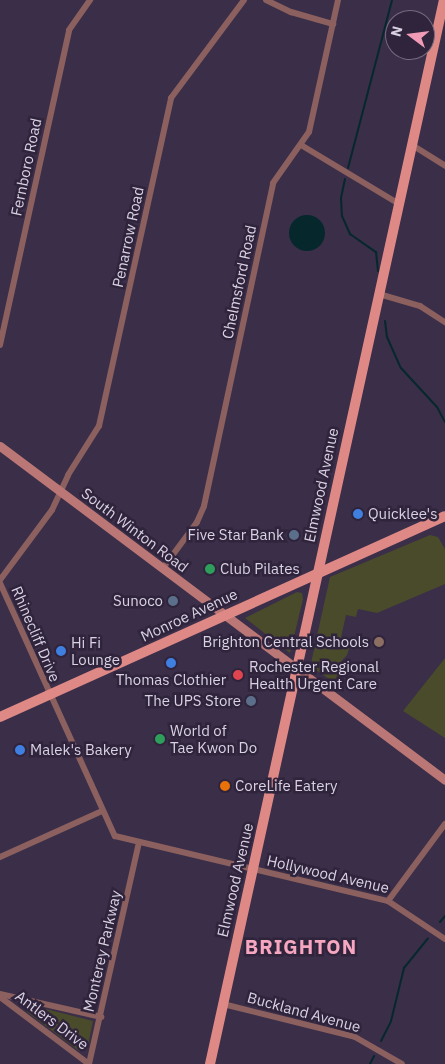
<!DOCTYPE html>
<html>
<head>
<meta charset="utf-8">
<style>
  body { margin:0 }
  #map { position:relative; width:445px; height:1064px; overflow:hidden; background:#3a2e48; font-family:"IBM Plex Sans",sans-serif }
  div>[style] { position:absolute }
  .green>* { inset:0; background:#4a4b2b }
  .water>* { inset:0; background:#06282d }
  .round { border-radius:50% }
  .stream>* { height:2px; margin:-1px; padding:0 1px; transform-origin:1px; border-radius:1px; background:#06282d }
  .minor>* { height:6px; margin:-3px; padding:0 3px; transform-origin:3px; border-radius:3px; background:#8b605e }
  .secondary>* { height:9px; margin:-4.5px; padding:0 4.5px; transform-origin:4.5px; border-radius:4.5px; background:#bb7775 }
  .primary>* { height:10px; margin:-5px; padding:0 5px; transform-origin:5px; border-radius:5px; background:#df8986 }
  .dots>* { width:14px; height:14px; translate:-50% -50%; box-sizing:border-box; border:2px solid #30243d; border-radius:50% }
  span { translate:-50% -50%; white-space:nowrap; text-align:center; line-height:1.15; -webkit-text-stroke:5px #30243d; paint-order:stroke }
  .street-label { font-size:15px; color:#d9d2e3 }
  .poi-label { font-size:15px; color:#d9d2e3 }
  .left { translate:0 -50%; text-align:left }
  .right { translate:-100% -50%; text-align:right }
  .district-label { font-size:20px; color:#f7a6c0; font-weight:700; letter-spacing:1px }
  .north { position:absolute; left:385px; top:10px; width:50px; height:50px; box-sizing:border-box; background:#30243d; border:1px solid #746a7f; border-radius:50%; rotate:285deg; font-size:14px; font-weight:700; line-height:20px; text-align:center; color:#d9d2e3 }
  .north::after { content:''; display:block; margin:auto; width:18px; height:22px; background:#f09ab6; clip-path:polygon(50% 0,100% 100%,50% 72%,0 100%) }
</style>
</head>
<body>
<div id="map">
  <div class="green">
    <div style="clip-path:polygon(430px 535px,438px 537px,445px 549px,445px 584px,377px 613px,358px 609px,356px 617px,346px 615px,340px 642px,350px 645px,347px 655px,338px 665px,339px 676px,335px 683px,313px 668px,311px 663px,330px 577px)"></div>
    <div style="clip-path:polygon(297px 592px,302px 593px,303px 599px,290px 653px,245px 618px)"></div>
    <div style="clip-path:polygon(445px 658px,445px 738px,403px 711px)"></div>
    <div style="clip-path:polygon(30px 1005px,93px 1021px,87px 1050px,79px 1051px,27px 1012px,26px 1007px)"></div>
  </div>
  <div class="water">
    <div class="round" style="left:289px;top:215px;width:36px;height:36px"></div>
  </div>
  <div class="stream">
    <div style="left:348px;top:168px;width:174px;rotate:-75.3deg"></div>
    <div style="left:345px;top:179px;width:19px;rotate:102deg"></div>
    <div style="left:341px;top:198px;width:18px;rotate:87deg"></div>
    <div style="left:342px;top:216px;width:20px;rotate:66deg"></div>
    <div style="left:350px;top:234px;width:32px;rotate:35deg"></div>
    <div style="left:376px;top:252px;width:19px;rotate:84deg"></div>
    <div style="left:385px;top:321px;width:16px;rotate:83deg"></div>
    <div style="left:387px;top:337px;width:34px;rotate:66deg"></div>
    <div style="left:401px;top:368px;width:53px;rotate:47.3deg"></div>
    <div style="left:437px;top:407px;width:17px;rotate:62deg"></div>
    <div style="left:440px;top:922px;width:8px;rotate:-50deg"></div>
    <div style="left:381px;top:1041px;width:22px;rotate:-63deg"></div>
    <div style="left:391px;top:1021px;width:55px;rotate:-76.2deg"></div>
    <div style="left:404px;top:968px;width:38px;rotate:-51deg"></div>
    <div style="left:370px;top:1064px;width:9px;rotate:-63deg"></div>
  </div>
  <div class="minor">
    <div style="left:266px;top:0;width:28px;rotate:26deg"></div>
    <div style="left:291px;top:12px;width:44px;rotate:15.9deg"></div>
    <div style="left:301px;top:145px;width:114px;rotate:31deg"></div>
    <div style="left:412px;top:145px;width:39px;rotate:32deg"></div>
    <div style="left:379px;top:294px;width:43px;rotate:16.3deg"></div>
    <div style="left:420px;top:306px;width:30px;rotate:33deg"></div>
    <div style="left:0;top:345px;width:322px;rotate:-77.6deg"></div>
    <div style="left:69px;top:30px;width:37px;rotate:-55deg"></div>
    <div style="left:163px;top:568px;width:57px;rotate:-53.5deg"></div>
    <div style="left:197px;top:522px;width:17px;rotate:-66deg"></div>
    <div style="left:204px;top:506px;width:330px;rotate:-77.9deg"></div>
    <div style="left:273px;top:183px;width:62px;rotate:-54.8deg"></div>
    <div style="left:309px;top:132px;width:135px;rotate:-77.6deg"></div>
    <div style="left:0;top:580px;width:87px;rotate:-53.4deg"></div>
    <div style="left:52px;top:510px;width:38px;rotate:-65deg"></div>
    <div style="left:68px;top:475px;width:58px;rotate:-57.7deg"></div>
    <div style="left:99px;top:426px;width:336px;rotate:-77.6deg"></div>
    <div style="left:171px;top:98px;width:122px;rotate:-53.3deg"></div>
    <div style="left:0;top:583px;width:278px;rotate:65.6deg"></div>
    <div style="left:115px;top:836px;width:281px;rotate:13.4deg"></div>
    <div style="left:388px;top:901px;width:69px;rotate:33.7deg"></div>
    <div style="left:0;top:857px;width:112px;rotate:-24.3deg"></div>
    <div style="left:388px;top:901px;width:96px;rotate:-53.5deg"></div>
    <div style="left:0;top:994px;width:104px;rotate:12.8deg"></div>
    <div style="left:0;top:997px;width:111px;rotate:37deg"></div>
    <div style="left:223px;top:1004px;width:136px;rotate:14deg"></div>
    <div style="left:355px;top:1037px;width:54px;rotate:29.9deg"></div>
    <div style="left:89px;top:1064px;width:227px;rotate:-77.3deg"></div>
  </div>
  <div class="secondary">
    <div style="left:0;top:446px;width:556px;rotate:36.89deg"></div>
  </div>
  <div class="primary">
    <div style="left:0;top:717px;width:488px;rotate:-24.3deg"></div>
    <div style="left:210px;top:1064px;width:1089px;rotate:-77.6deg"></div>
  </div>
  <div class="dots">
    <div style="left:358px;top:514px;background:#3f7fe0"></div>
    <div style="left:294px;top:535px;background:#5c6f8a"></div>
    <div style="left:210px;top:569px;background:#2e9e5b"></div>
    <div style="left:173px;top:601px;background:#5c6f8a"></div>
    <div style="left:379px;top:642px;background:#8d6e63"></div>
    <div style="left:61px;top:651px;background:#3f7fe0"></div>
    <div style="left:171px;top:663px;background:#3f7fe0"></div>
    <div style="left:238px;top:675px;background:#e0444e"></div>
    <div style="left:251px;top:701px;background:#5c6f8a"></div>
    <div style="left:160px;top:739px;background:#2e9e5b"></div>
    <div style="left:20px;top:750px;background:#3f7fe0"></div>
    <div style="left:225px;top:786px;background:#e8710a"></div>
  </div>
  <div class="street-label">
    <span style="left:26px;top:167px;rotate:-78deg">Fernboro Road</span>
    <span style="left:128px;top:237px;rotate:-78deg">Penarrow Road</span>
    <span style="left:239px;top:282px;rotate:-78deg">Chelmsford Road</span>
    <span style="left:321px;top:485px;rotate:-78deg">Elmwood Avenue</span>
    <span style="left:135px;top:530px;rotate:37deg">South Winton Road</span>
    <span style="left:189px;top:615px;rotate:-25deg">Monroe Avenue</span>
    <span style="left:36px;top:634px;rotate:67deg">Rhinecliff Drive</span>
    <span style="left:328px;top:874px;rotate:13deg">Hollywood Avenue</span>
    <span style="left:235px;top:880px;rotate:-77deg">Elmwood Avenue</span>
    <span style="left:102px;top:951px;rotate:-77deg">Monterey Parkway</span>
    <span style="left:304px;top:1012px;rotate:15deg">Buckland Avenue</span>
    <span style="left:52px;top:1020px;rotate:37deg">Antlers Drive</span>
  </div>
  <div class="poi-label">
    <span class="left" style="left:368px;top:514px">Quicklee's</span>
    <span class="right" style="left:284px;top:535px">Five Star Bank</span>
    <span class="left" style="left:220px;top:569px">Club Pilates</span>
    <span class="right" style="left:163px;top:601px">Sunoco</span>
    <span class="left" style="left:71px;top:651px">Hi Fi<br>Lounge</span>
    <span class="right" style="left:369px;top:642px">Brighton Central Schools</span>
    <span class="left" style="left:249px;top:675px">Rochester Regional<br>Health Urgent Care</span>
    <span style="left:171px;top:680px">Thomas Clothier</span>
    <span class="right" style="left:241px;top:701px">The UPS Store</span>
    <span class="left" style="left:170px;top:739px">World of<br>Tae Kwon Do</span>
    <span class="left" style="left:30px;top:750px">Malek's Bakery</span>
    <span class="left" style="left:235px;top:786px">CoreLife Eatery</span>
  </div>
  <div class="district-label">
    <span style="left:301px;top:946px">BRIGHTON</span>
  </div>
  <div class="north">N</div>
</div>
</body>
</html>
